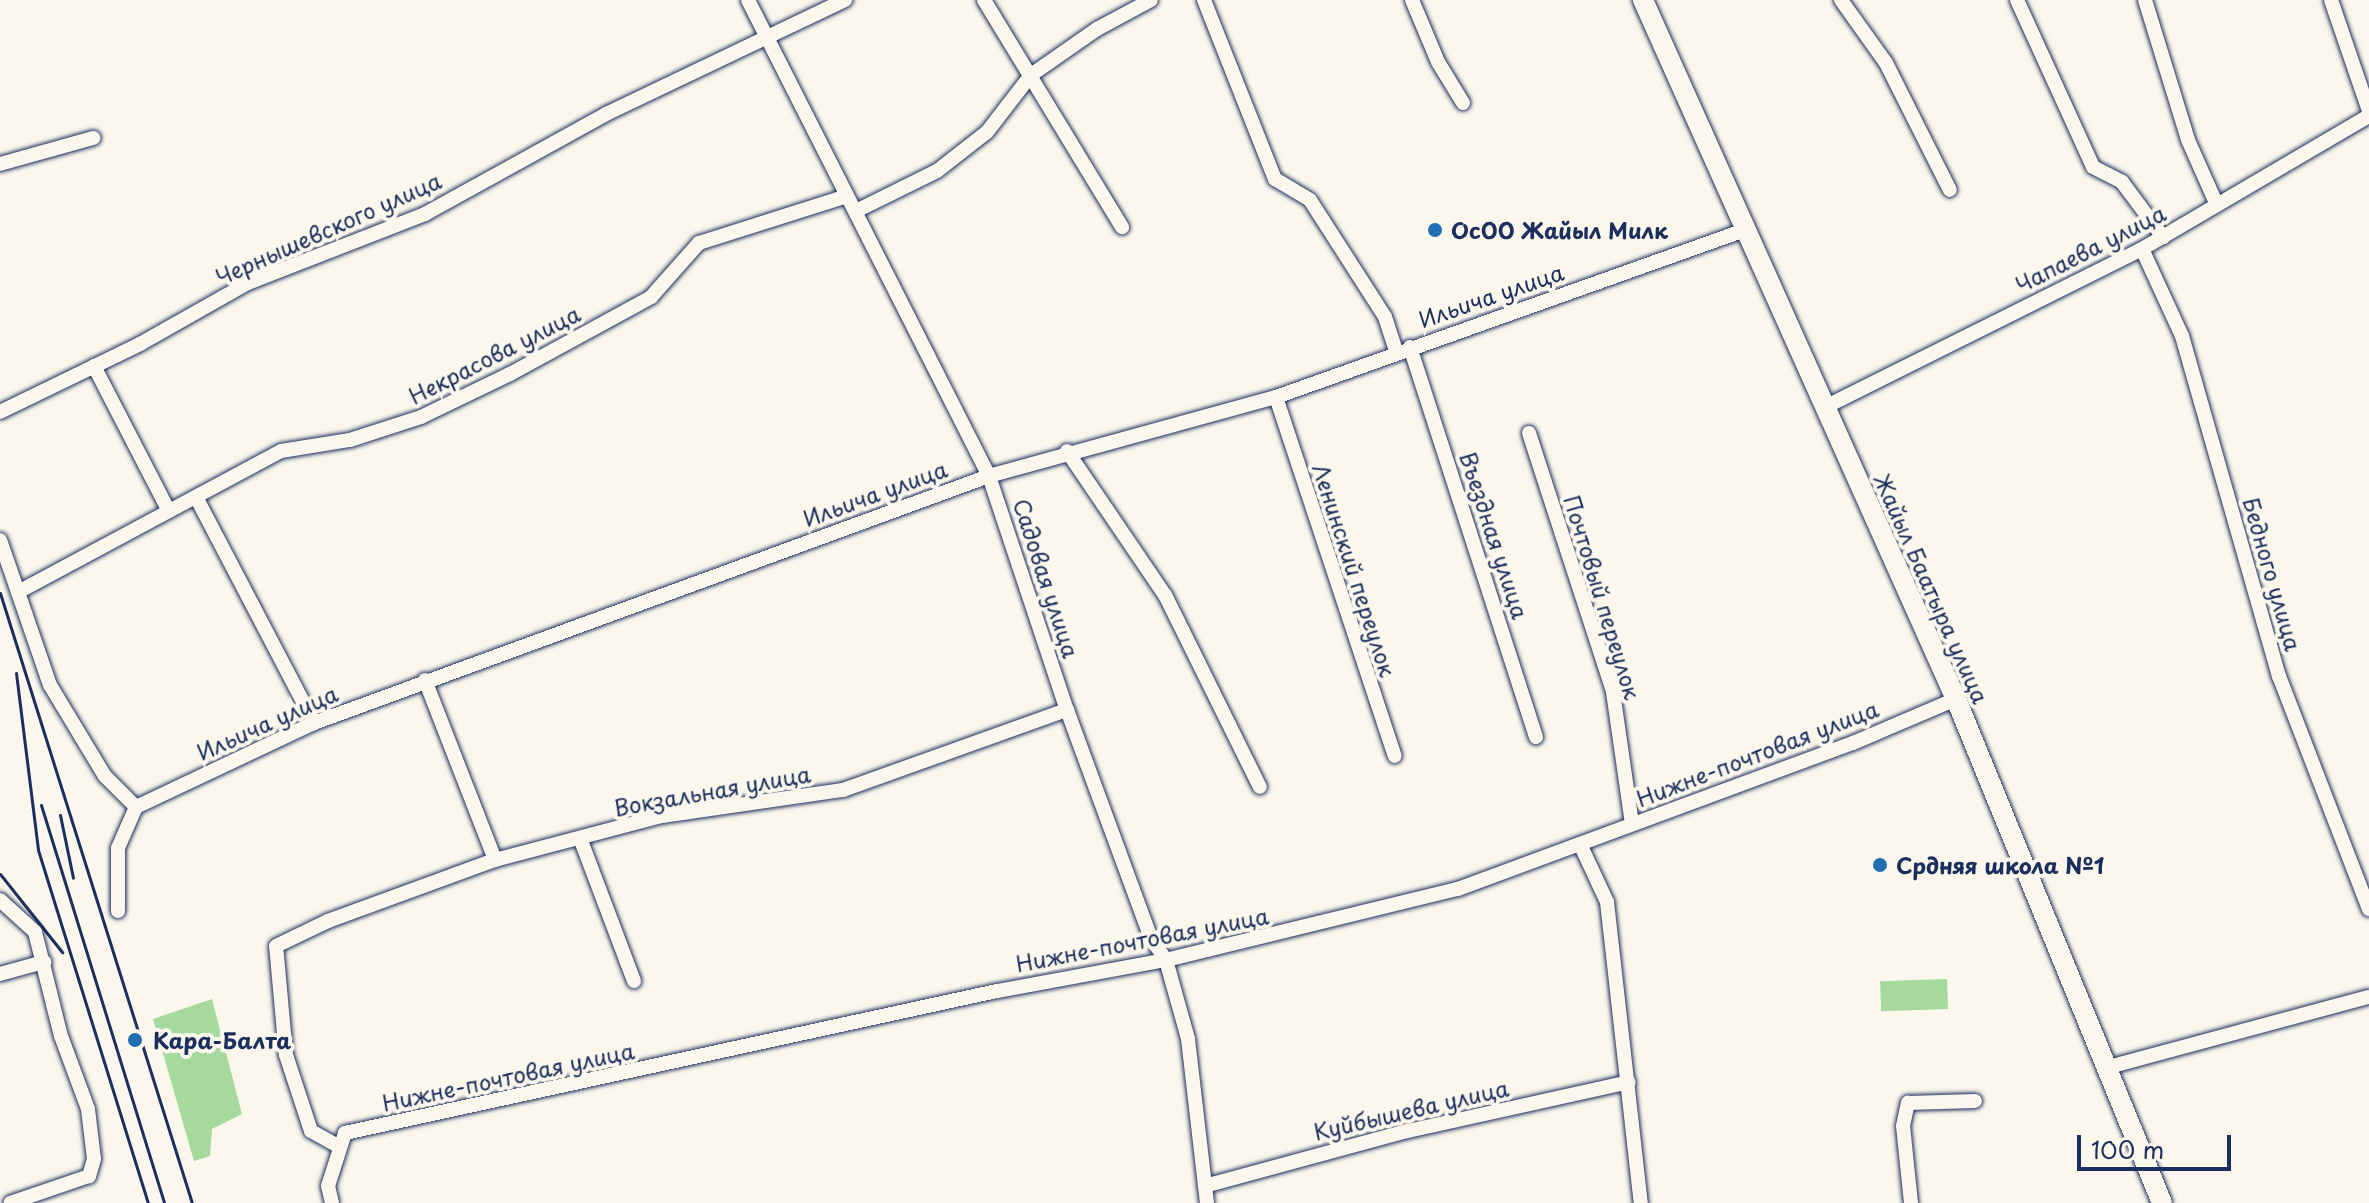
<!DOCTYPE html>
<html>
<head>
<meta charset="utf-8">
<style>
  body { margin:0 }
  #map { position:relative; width:2369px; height:1203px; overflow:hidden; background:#fbf7ec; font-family:"Playpen Sans",sans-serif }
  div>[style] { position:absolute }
  .green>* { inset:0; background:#a6da9c; transform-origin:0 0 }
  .roads { filter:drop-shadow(0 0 2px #1b2f5e) drop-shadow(0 0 2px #1b2f5e) }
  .minor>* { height:14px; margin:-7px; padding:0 7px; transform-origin:7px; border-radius:7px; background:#fbf7ec }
  .highway>* { height:20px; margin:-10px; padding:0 10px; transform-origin:10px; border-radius:10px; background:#fbf7ec }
  .rail>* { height:3px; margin:-1.5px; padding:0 1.5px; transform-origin:1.5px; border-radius:1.5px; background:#1b2f5e }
  .dots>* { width:22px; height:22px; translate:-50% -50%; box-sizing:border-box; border:4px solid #fbf7ec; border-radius:50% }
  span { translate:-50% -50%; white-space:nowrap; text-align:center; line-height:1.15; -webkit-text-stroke:8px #fbf7ec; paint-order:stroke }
  .street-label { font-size:22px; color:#1b2f5e }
  .poi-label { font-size:22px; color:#1b2f5e; font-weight:700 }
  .left { translate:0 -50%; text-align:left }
  .scale { position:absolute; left:2077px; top:1135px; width:154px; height:36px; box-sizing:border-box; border:4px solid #1b2f5e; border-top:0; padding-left:10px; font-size:24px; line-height:28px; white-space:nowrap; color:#1b2f5e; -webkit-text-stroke:6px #fbf7ec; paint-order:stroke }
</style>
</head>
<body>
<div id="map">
  <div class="green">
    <div style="left:1947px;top:979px;width:30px;height:67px;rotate:88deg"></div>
    <div style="clip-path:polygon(212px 999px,242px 1114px,212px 1129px,210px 1156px,194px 1161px,153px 1019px)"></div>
  </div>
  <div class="roads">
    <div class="minor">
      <div style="left:748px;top:0;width:534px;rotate:63.15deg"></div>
      <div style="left:989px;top:476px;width:247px;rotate:71.6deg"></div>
      <div style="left:1067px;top:710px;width:243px;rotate:69.8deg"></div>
      <div style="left:1151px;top:938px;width:27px;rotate:56deg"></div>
      <div style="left:1166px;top:960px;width:82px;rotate:74.4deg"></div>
      <div style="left:1188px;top:1039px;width:165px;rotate:83.4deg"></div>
      <div style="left:984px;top:0;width:266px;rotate:58.7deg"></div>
      <div style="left:1204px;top:0;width:193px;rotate:68.4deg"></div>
      <div style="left:1275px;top:179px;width:41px;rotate:31deg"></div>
      <div style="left:1310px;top:200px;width:139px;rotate:57.3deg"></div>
      <div style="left:1385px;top:317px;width:36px;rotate:72deg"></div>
      <div style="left:1412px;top:0;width:67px;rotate:67.2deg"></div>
      <div style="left:1438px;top:62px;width:48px;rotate:58.6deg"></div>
      <div style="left:1841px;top:0;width:77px;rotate:54.5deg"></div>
      <div style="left:1886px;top:63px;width:142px;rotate:63.3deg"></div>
      <div style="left:2017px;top:0;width:183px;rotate:65.5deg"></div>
      <div style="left:2093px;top:167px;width:33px;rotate:27deg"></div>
      <div style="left:2122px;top:182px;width:69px;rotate:53.3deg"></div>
      <div style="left:2145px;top:0;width:146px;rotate:72.9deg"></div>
      <div style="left:2188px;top:140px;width:71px;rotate:66deg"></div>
      <div style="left:2331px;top:0;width:117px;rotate:71.1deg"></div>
      <div style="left:0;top:164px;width:97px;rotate:-15.6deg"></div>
      <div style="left:856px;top:211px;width:90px;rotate:-26.3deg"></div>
      <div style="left:937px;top:171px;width:63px;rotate:-38deg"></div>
      <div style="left:987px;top:132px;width:72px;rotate:-52.3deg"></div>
      <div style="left:1031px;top:75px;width:80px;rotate:-34.9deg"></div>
      <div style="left:1097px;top:29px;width:61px;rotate:-28.2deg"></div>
      <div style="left:2142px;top:249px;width:96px;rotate:65.3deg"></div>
      <div style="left:2182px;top:336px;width:354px;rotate:74.1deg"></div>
      <div style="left:2279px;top:676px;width:250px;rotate:68.9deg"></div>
      <div style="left:1410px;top:347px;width:410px;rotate:72.1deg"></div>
      <div style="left:94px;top:366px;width:163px;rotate:62.7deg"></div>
      <div style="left:1276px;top:397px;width:378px;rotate:71.7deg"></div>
      <div style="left:1825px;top:407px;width:354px;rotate:-26.5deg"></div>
      <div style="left:2142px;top:249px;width:263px;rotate:-30.4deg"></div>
      <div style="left:0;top:412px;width:156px;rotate:-25.9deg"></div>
      <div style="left:140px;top:344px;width:124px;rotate:-29.5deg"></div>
      <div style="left:248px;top:283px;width:190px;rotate:-21.3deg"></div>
      <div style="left:425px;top:214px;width:207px;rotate:-28.9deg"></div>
      <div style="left:606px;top:114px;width:265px;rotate:-25.5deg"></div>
      <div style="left:1529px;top:433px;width:272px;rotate:72deg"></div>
      <div style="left:1613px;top:692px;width:133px;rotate:81.8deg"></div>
      <div style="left:1067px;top:451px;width:174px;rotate:55.8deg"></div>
      <div style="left:1165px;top:595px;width:214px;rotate:63.7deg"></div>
      <div style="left:196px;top:497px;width:255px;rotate:62.4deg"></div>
      <div style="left:0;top:540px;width:153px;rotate:71deg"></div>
      <div style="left:50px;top:685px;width:106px;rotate:58.9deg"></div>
      <div style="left:105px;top:776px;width:44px;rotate:45deg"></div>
      <div style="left:18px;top:592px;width:298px;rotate:-28.2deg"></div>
      <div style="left:281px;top:451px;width:70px;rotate:-9.1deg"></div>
      <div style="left:350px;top:440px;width:75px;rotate:-17.9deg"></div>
      <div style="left:421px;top:417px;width:99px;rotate:-25.8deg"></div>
      <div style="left:510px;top:374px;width:161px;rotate:-28.6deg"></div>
      <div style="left:651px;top:297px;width:72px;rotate:-48.4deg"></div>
      <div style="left:699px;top:243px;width:155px;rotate:-17.6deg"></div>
      <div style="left:425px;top:680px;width:193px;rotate:68.7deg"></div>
      <div style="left:580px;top:838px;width:153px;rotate:69.3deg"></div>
      <div style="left:1580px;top:844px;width:64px;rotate:65deg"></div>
      <div style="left:1607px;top:902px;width:303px;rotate:83.6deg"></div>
      <div style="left:0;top:900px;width:47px;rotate:42.4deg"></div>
      <div style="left:35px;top:932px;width:107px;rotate:76deg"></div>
      <div style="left:61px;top:1036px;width:78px;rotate:69.7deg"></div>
      <div style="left:88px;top:1109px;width:50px;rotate:83.2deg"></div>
      <div style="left:94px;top:1159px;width:18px;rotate:106deg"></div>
      <div style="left:89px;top:1176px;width:83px;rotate:161.1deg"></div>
      <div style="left:118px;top:911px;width:63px;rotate:-90deg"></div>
      <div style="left:118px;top:848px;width:45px;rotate:-66.3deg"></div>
      <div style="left:136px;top:807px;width:197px;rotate:-25.3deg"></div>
      <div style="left:314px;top:723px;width:719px;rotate:-20.1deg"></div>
      <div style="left:989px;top:476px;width:298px;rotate:-15.4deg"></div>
      <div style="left:1276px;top:397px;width:499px;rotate:-19.6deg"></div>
      <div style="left:0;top:974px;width:46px;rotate:-15.3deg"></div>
      <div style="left:2109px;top:1067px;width:269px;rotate:-15.1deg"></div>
      <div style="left:338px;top:1146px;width:31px;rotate:-151deg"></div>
      <div style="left:311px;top:1131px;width:80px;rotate:-108.2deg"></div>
      <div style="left:286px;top:1055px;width:109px;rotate:-95.2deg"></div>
      <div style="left:276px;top:946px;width:58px;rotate:-25.7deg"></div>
      <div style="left:328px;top:921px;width:178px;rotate:-20.1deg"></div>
      <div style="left:495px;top:860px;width:173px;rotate:-14.8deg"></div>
      <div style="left:662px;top:816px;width:183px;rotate:-8.2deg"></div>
      <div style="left:843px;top:790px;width:238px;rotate:-19.7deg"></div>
      <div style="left:1205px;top:1186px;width:210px;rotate:-15.2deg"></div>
      <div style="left:1408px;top:1131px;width:226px;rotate:-12.5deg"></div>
      <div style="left:332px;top:1203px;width:17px;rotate:-103deg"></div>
      <div style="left:328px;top:1186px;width:56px;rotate:-72.2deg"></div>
      <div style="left:345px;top:1133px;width:667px;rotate:-12.29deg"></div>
      <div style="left:997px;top:991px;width:172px;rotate:-10.4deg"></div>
      <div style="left:1166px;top:960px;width:301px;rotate:-13.7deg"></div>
      <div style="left:1458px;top:889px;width:421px;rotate:-20.3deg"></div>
      <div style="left:1853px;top:743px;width:112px;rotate:-23.1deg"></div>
      <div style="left:1911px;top:1203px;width:77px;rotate:-95.9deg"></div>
      <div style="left:1903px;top:1126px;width:24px;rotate:-78deg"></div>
      <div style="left:1908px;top:1103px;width:67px;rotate:-1.7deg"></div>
    </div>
    <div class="highway">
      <div style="left:1643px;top:0;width:766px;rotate:65.88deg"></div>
      <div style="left:1956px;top:699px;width:544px;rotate:67.77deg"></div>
    </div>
  </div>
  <div class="rail">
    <div style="left:0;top:593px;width:640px;rotate:72.53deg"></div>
    <div style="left:16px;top:673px;width:178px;rotate:82.9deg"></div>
    <div style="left:38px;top:850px;width:370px;rotate:72.7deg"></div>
    <div style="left:41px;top:805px;width:417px;rotate:72.8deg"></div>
    <div style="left:60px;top:815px;width:64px;rotate:78.3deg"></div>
    <div style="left:0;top:874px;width:100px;rotate:51.5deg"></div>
  </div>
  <div class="dots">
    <div style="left:1435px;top:230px;background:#1f6fb2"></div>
    <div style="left:1880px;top:865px;background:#1f6fb2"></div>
    <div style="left:135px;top:1040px;background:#1f6fb2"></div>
  </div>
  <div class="street-label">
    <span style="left:328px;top:228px;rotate:-24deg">Чернышевского улица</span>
    <span style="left:2090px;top:248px;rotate:-27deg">Чапаева улица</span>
    <span style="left:1491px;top:295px;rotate:-19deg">Ильича улица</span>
    <span style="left:494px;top:354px;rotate:-27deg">Некрасова улица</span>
    <span style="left:875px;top:493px;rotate:-20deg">Ильича улица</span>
    <span style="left:1495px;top:535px;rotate:72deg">Въездная улица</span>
    <span style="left:1355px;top:570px;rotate:72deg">Ленинский переулок</span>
    <span style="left:2273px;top:574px;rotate:74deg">Бедного улица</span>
    <span style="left:1047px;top:578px;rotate:72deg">Садовая улица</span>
    <span style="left:1932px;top:588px;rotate:66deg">Жайыл Баатыра улица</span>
    <span style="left:1603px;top:597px;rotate:73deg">Почтовый переулок</span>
    <span style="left:267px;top:722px;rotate:-24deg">Ильича улица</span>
    <span style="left:1757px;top:753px;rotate:-21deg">Нижне-почтовая улица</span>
    <span style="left:712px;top:790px;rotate:-10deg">Вокзальная улица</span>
    <span style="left:1142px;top:939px;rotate:-11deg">Нижне-почтовая улица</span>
    <span style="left:508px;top:1076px;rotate:-12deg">Нижне-почтовая улица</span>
    <span style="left:1411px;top:1109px;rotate:-13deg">Куйбышева улица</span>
  </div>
  <div class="poi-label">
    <span class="left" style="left:1451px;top:230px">ОсОО Жайыл Милк</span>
    <span class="left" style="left:1896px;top:865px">Срдняя школа №1</span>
    <span class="left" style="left:153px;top:1040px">Кара-Балта</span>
  </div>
  <div class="scale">100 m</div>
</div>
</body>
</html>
